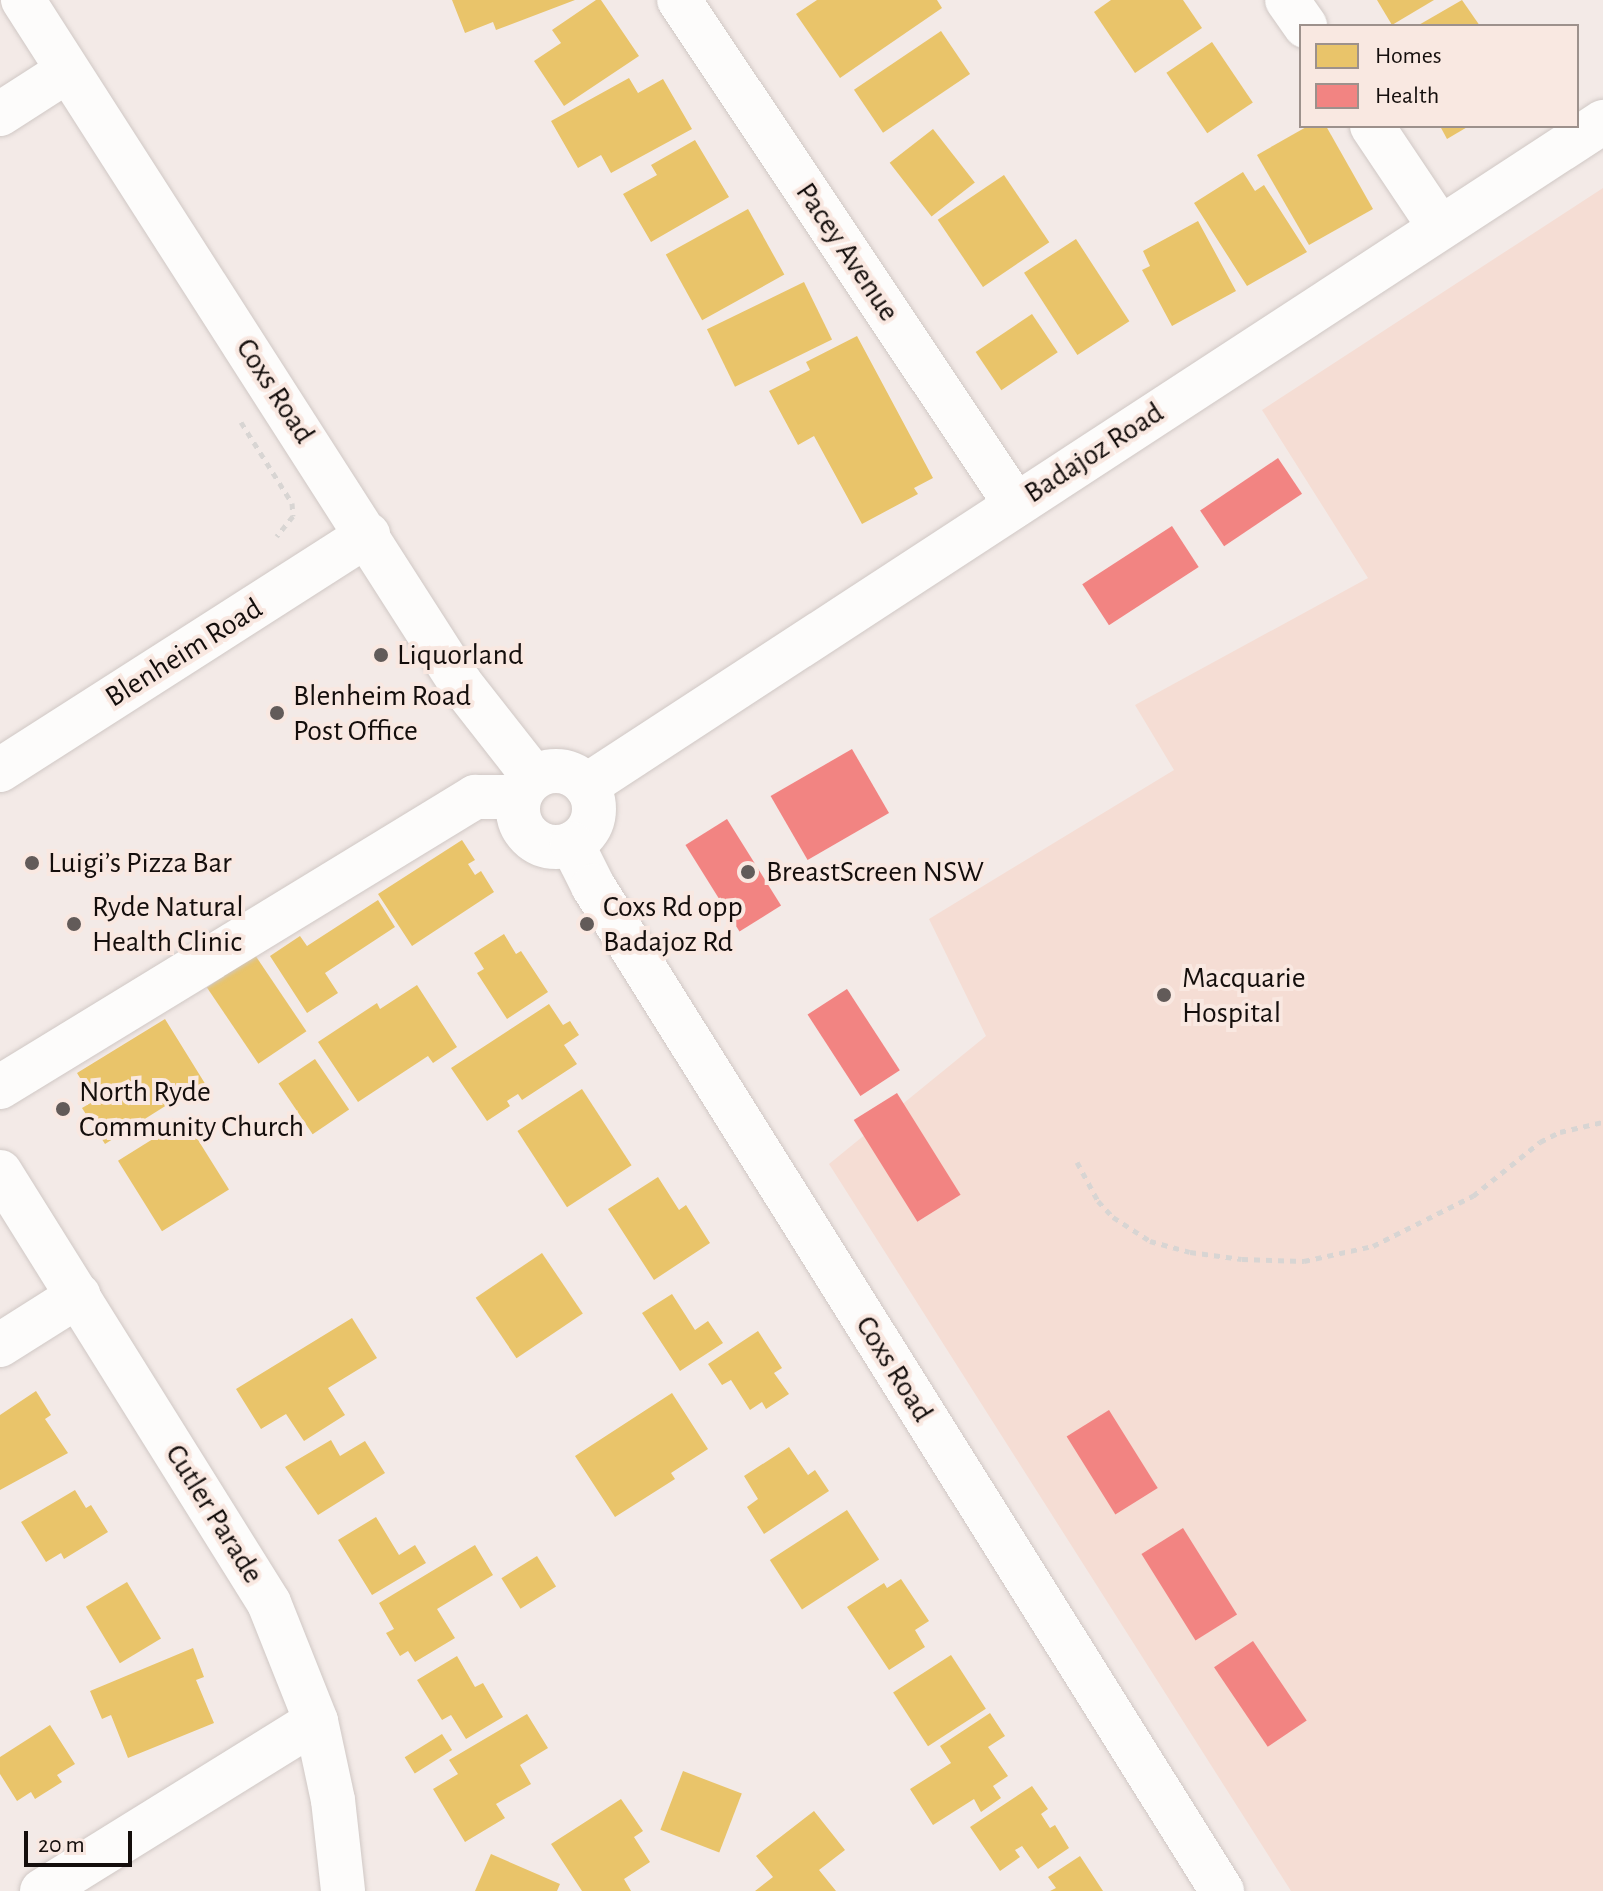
<!DOCTYPE html>
<html>
<head>
<meta charset="utf-8">
<style>
  body { margin:0 }
  #map { position:relative; width:1603px; height:1891px; overflow:hidden; background:#f3eae7; font-family:"Alegreya Sans",sans-serif }
  div>[style] { position:absolute }
  .green>* { inset:0; background:#f5ddd4 }
  .homes>* { inset:0; background:#e9c46a; transform-origin:0 0 }
  .health>* { inset:0; background:#f28482; transform-origin:0 0 }
  .path>* { height:5px; margin-top:-2.5px; transform-origin:0; background:repeating-linear-gradient(90deg,#d8d5d3 0 6px,transparent 0 12px) }
  .roads { filter:drop-shadow(0 0 2px #d0c8c5) drop-shadow(0 0 2px #d0c8c5) }
  .minor>* { height:44px; margin:-22px; padding:0 22px; transform-origin:22px; border-radius:22px; background:#fdfcfb }
  .minor>.ring { margin:-22px; padding:0; box-sizing:content-box; background:none; border:44px solid #fdfcfb; border-radius:50% }
  .dots>* { width:22px; height:22px; translate:-50% -50%; box-sizing:border-box; border:4px solid #f9e8e1; border-radius:50% }
  span { translate:-50% -50%; white-space:nowrap; text-align:center; line-height:1.15; -webkit-text-stroke:8px #f9e8e1; paint-order:stroke }
  .street-label { font-size:30px; color:#140e0c }
  .poi-label { font-size:30px; color:#140e0c }
  .left { translate:0 -50%; text-align:left }
  .legend { position:absolute; left:1299px; top:24px; width:280px; height:104px; box-sizing:border-box; background:#f9e8e1; border:2px solid #9d918c; margin:0; padding:10px 14px; list-style:none; font-size:24px; color:#140e0c }
  .legend li { display:flex; align-items:center; gap:16px; height:40px }
  .legend b { width:40px; border:2px solid #9d918c }
  .scale { position:absolute; left:24px; top:1831px; width:108px; height:36px; box-sizing:border-box; border:4px solid #140e0c; border-top:0; padding-left:10px; font-size:24px; line-height:28px; white-space:nowrap; color:#140e0c; -webkit-text-stroke:6px #f9e8e1; paint-order:stroke }
</style>
</head>
<body>
<div id="map">
  <div class="green">
    <div style="clip-path:polygon(1603px 188px,1603px 1891px,1291px 1891px,829px 1164px,986px 1036px,929px 919px,1174px 770px,1135px 705px,1368px 578px,1262px 410px)"></div>
  </div>
  <div class="homes">
    <div style="clip-path:polygon(452px 0,575px 0,496px 30px,493px 22px,465px 33px)"></div>
    <div style="clip-path:polygon(596px 0,601px 0,639px 56px,564px 106px,534px 61px,561px 43px,552px 30px)"></div>
    <div style="clip-path:polygon(817px 0,937px 0,942px 8px,840px 78px,796px 14px)"></div>
    <div style="clip-path:polygon(1111px 0,1183px 0,1202px 28px,1135px 73px,1094px 12px)"></div>
    <div style="clip-path:polygon(1377px 0,1434px 0,1392px 25px)"></div>
    <div style="clip-path:polygon(1462px 0,1480px 26px,1417px 26px)"></div>
    <div style="left:941px;top:31px;width:52px;height:105px;rotate:56deg"></div>
    <div style="left:1212px;top:42px;width:73px;height:55px;rotate:56deg"></div>
    <div style="clip-path:polygon(629px 78px,638px 93px,663px 79px,692px 129px,611px 173px,601px 155px,578px 168px,551px 121px)"></div>
    <div style="clip-path:polygon(1308px 126px,1326px 126px,1373px 209px,1309px 245px,1257px 155px)"></div>
    <div style="clip-path:polygon(1440px 126px,1469px 126px,1447px 139px)"></div>
    <div style="left:933px;top:129px;width:68px;height:55px;rotate:52deg"></div>
    <div style="clip-path:polygon(695px 140px,729px 197px,651px 242px,623px 194px,657px 175px,651px 165px)"></div>
    <div style="clip-path:polygon(1243px 172px,1255px 191px,1264px 185px,1307px 252px,1247px 286px,1194px 203px)"></div>
    <div style="left:1004px;top:175px;width:81px;height:80px;rotate:56deg"></div>
    <div style="left:748px;top:209px;width:75px;height:94px;rotate:61deg"></div>
    <div style="clip-path:polygon(1198px 221px,1236px 291px,1172px 326px,1142px 270px,1150px 266px,1143px 251px)"></div>
    <div style="left:1076px;top:239px;width:98px;height:62px;rotate:57deg"></div>
    <div style="left:804px;top:282px;width:64px;height:108px;rotate:64deg"></div>
    <div style="left:1032px;top:314px;width:46px;height:68px;rotate:56deg"></div>
    <div style="clip-path:polygon(857px 336px,933px 478px,914px 488px,918px 494px,862px 524px,814px 436px,798px 445px,769px 391px,810px 370px,806px 362px)"></div>
    <div style="clip-path:polygon(462px 840px,475px 860px,468px 864px,475px 875px,481px 871px,494px 892px,412px 946px,378px 894px)"></div>
    <div style="clip-path:polygon(378px 900px,395px 927px,325px 973px,338px 993px,307px 1013px,270px 956px,300px 936px,307px 946px)"></div>
    <div style="clip-path:polygon(504px 934px,516px 954px,521px 951px,548px 992px,507px 1019px,477px 973px,484px 969px,474px 953px)"></div>
    <div style="left:255px;top:955px;width:92px;height:58px;rotate:56deg"></div>
    <div style="clip-path:polygon(417px 985px,457px 1047px,433px 1063px,428px 1056px,358px 1102px,318px 1042px,377px 1003px,380px 1009px)"></div>
    <div style="clip-path:polygon(549px 1004px,563px 1025px,570px 1021px,579px 1035px,564px 1045px,577px 1064px,522px 1100px,518px 1094px,507px 1101px,510px 1106px,487px 1121px,451px 1068px)"></div>
    <div style="clip-path:polygon(165px 1019px,209px 1090px,191px 1101px,186px 1093px,105px 1144px,82px 1108px,94px 1101px,77px 1073px)"></div>
    <div style="left:315px;top:1059px;width:61px;height:44px;rotate:56deg"></div>
    <div style="left:582px;top:1089px;width:91px;height:77px;rotate:57deg"></div>
    <div style="left:185px;top:1119px;width:83px;height:79px;rotate:58deg"></div>
    <div style="clip-path:polygon(658px 1177px,679px 1210px,686px 1205px,710px 1243px,654px 1280px,608px 1209px)"></div>
    <div style="left:542px;top:1253px;width:73px;height:80px;rotate:56deg"></div>
    <div style="clip-path:polygon(672px 1294px,695px 1330px,708px 1321px,723px 1343px,680px 1371px,642px 1313px)"></div>
    <div style="clip-path:polygon(352px 1318px,377px 1358px,328px 1388px,345px 1415px,304px 1441px,286px 1414px,261px 1429px,236px 1389px)"></div>
    <div style="clip-path:polygon(758px 1331px,782px 1368px,774px 1373px,789px 1394px,766px 1409px,762px 1402px,750px 1410px,731px 1380px,722px 1385px,708px 1364px)"></div>
    <div style="clip-path:polygon(36px 1391px,51px 1415px,45px 1419px,68px 1453px,0 1490px,0 1415px)"></div>
    <div style="clip-path:polygon(672px 1393px,708px 1449px,671px 1473px,675px 1479px,615px 1517px,575px 1456px)"></div>
    <div style="clip-path:polygon(331px 1440px,340px 1456px,365px 1441px,385px 1473px,318px 1515px,285px 1467px)"></div>
    <div style="clip-path:polygon(789px 1447px,808px 1475px,815px 1470px,829px 1491px,764px 1534px,747px 1507px,758px 1499px,744px 1476px)"></div>
    <div style="clip-path:polygon(75px 1490px,86px 1508px,91px 1505px,108px 1532px,64px 1559px,61px 1553px,46px 1562px,21px 1522px)"></div>
    <div style="left:847px;top:1510px;width:59px;height:92px;rotate:57deg"></div>
    <div style="clip-path:polygon(376px 1517px,399px 1555px,415px 1545px,426px 1563px,372px 1595px,338px 1540px)"></div>
    <div style="clip-path:polygon(475px 1545px,493px 1575px,437px 1609px,455px 1638px,415px 1662px,408px 1651px,400px 1656px,386px 1633px,394px 1629px,379px 1603px)"></div>
    <div style="left:537px;top:1556px;width:36px;height:42px;rotate:58deg"></div>
    <div style="clip-path:polygon(901px 1579px,929px 1621px,915px 1630px,925px 1647px,889px 1670px,847px 1607px,884px 1583px,887px 1588px)"></div>
    <div style="left:127px;top:1582px;width:66px;height:48px;rotate:59deg"></div>
    <div style="clip-path:polygon(193px 1648px,204px 1677px,196px 1680px,214px 1723px,128px 1758px,111px 1715px,102px 1719px,90px 1691px)"></div>
    <div style="left:951px;top:1655px;width:64px;height:69px;rotate:57deg"></div>
    <div style="clip-path:polygon(457px 1656px,475px 1687px,483px 1683px,503px 1717px,466px 1739px,451px 1715px,442px 1720px,417px 1680px)"></div>
    <div style="clip-path:polygon(990px 1713px,1005px 1736px,988px 1747px,1008px 1776px,993px 1786px,1001px 1798px,981px 1812px,974px 1799px,933px 1825px,910px 1789px,951px 1763px,940px 1746px)"></div>
    <div style="clip-path:polygon(527px 1714px,548px 1748px,520px 1765px,531px 1784px,496px 1804px,505px 1818px,465px 1842px,433px 1789px,458px 1774px,449px 1760px)"></div>
    <div style="clip-path:polygon(50px 1725px,75px 1764px,57px 1775px,62px 1782px,35px 1799px,31px 1792px,17px 1801px,0 1774px,0 1757px)"></div>
    <div style="left:442px;top:1734px;width:19px;height:44px;rotate:58deg"></div>
    <div style="left:683px;top:1771px;width:63px;height:63px;rotate:21deg"></div>
    <div style="clip-path:polygon(1032px 1786px,1048px 1809px,1041px 1814px,1050px 1828px,1055px 1825px,1069px 1848px,1038px 1869px,1022px 1846px,1015px 1850px,1020px 1857px,1000px 1871px,970px 1827px)"></div>
    <div style="clip-path:polygon(621px 1799px,643px 1831px,634px 1837px,650px 1862px,624px 1879px,631px 1891px,582px 1891px,551px 1844px)"></div>
    <div style="clip-path:polygon(814px 1811px,845px 1850px,819px 1870px,836px 1891px,755px 1891px,773px 1877px,756px 1856px)"></div>
    <div style="clip-path:polygon(491px 1854px,560px 1884px,557px 1891px,475px 1891px)"></div>
    <div style="clip-path:polygon(1080px 1856px,1103px 1891px,1050px 1891px,1056px 1888px,1048px 1877px)"></div>
  </div>
  <div class="health">
    <div style="left:1278px;top:458px;width:43px;height:94px;rotate:56deg"></div>
    <div style="left:1172px;top:526px;width:49px;height:107px;rotate:57deg"></div>
    <div style="left:852px;top:749px;width:74px;height:94px;rotate:60deg"></div>
    <div style="left:727px;top:819px;width:102px;height:49px;rotate:58deg"></div>
    <div style="left:847px;top:989px;width:97px;height:47px;rotate:57deg"></div>
    <div style="left:897px;top:1093px;width:120px;height:51px;rotate:58deg"></div>
    <div style="left:1109px;top:1410px;width:92px;height:50px;rotate:58deg"></div>
    <div style="left:1183px;top:1528px;width:102px;height:49px;rotate:58deg"></div>
    <div style="left:1253px;top:1641px;width:96px;height:47px;rotate:56deg"></div>
  </div>
  <div class="path">
    <div style="left:241px;top:422px;width:96px;rotate:57.8deg"></div>
    <div style="left:292px;top:503px;width:13px;rotate:86deg"></div>
    <div style="left:293px;top:516px;width:26px;rotate:129deg"></div>
    <div style="left:1077px;top:1162px;width:44px;rotate:61.7deg"></div>
    <div style="left:1098px;top:1201px;width:22px;rotate:47deg"></div>
    <div style="left:1113px;top:1217px;width:44px;rotate:33deg"></div>
    <div style="left:1150px;top:1241px;width:41px;rotate:15.4deg"></div>
    <div style="left:1190px;top:1252px;width:52px;rotate:7.7deg"></div>
    <div style="left:1242px;top:1259px;width:62px;rotate:1.8deg"></div>
    <div style="left:1304px;top:1261px;width:71px;rotate:-12.3deg"></div>
    <div style="left:1373px;top:1246px;width:112px;rotate:-26.6deg"></div>
    <div style="left:1473px;top:1196px;width:86px;rotate:-38.9deg"></div>
    <div style="left:1540px;top:1142px;width:22px;rotate:-27deg"></div>
    <div style="left:1560px;top:1132px;width:44px;rotate:-13.1deg"></div>
  </div>
  <div class="roads">
    <div class="minor">
      <div style="left:23px;top:0;width:812px;rotate:57.37deg"></div>
      <div style="left:461px;top:684px;width:118px;rotate:51.9deg"></div>
      <div style="left:679px;top:0;width:607px;rotate:56.28deg"></div>
      <div style="left:1287px;top:0;width:32px;rotate:55deg"></div>
      <div style="left:0;top:114px;width:80px;rotate:-32.7deg"></div>
      <div style="left:1372px;top:126px;width:120px;rotate:56.2deg"></div>
      <div style="left:0;top:770px;width:437px;rotate:-32.6deg"></div>
      <div class="ring" style="left:518px;top:771px;width:32px;height:32px"></div>
      <div style="left:586px;top:786px;width:1215px;rotate:-33.14deg"></div>
      <div style="left:572px;top:844px;width:47px;rotate:63.4deg"></div>
      <div style="left:593px;top:886px;width:1186px;rotate:57.96deg"></div>
      <div style="left:0;top:1087px;width:557px;rotate:-31.41deg"></div>
      <div style="left:475px;top:797px;width:44px"></div>
      <div style="left:0;top:1172px;width:508px;rotate:58.03deg"></div>
      <div style="left:269px;top:1603px;width:127px;rotate:68.3deg"></div>
      <div style="left:316px;top:1721px;width:81px;rotate:77.9deg"></div>
      <div style="left:333px;top:1800px;width:92px;rotate:83.7deg"></div>
      <div style="left:0;top:1345px;width:93px;rotate:-32.3deg"></div>
      <div style="left:42px;top:1891px;width:322px;rotate:-31.8deg"></div>
    </div>
  </div>
  <div class="dots">
    <div style="left:381px;top:655px;background:#625b59"></div>
    <div style="left:277px;top:713px;background:#625b59"></div>
    <div style="left:32px;top:863px;background:#625b59"></div>
    <div style="left:748px;top:872px;background:#625b59"></div>
    <div style="left:74px;top:924px;background:#625b59"></div>
    <div style="left:587px;top:924px;background:#625b59"></div>
    <div style="left:1164px;top:995px;background:#625b59"></div>
    <div style="left:63px;top:1109px;background:#625b59"></div>
  </div>
  <div class="street-label">
    <span style="left:847px;top:252px;rotate:56deg">Pacey Avenue</span>
    <span style="left:275px;top:391px;rotate:57deg">Coxs Road</span>
    <span style="left:1094px;top:453px;rotate:-33deg">Badajoz Road</span>
    <span style="left:184px;top:653px;rotate:-32deg">Blenheim Road</span>
    <span style="left:894px;top:1369px;rotate:58deg">Coxs Road</span>
    <span style="left:214px;top:1514px;rotate:58deg">Cutler Parade</span>
  </div>
  <div class="poi-label">
    <span class="left" style="left:397px;top:655px">Liquorland</span>
    <span class="left" style="left:293px;top:713px">Blenheim Road<br>Post Office</span>
    <span class="left" style="left:48px;top:863px">Luigi’s Pizza Bar</span>
    <span class="left" style="left:766px;top:872px">BreastScreen NSW</span>
    <span class="left" style="left:92px;top:924px">Ryde Natural<br>Health Clinic</span>
    <span class="left" style="left:603px;top:924px">Coxs Rd opp<br>Badajoz Rd</span>
    <span class="left" style="left:1182px;top:995px">Macquarie<br>Hospital</span>
    <span class="left" style="left:79px;top:1109px">North Ryde<br>Community Church</span>
  </div>
  <ul class="legend">
  <li><b style="height:22px;background:#e9c46a"></b>Homes</li>
  <li><b style="height:22px;background:#f28482"></b>Health</li>
  </ul>
  <div class="scale">20 m</div>
</div>
</body>
</html>
